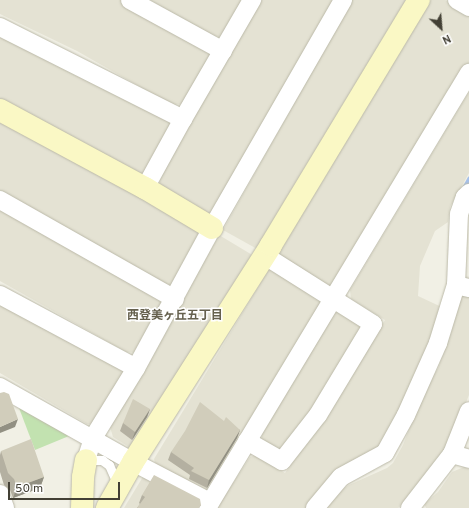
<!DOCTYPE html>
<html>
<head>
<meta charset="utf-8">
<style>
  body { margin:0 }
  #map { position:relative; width:469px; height:508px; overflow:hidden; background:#f1f0e5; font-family:Overpass,"Noto Sans JP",sans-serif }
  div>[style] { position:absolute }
  .residential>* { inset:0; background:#e4e2d3 }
  .green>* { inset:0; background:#c2e2b0 }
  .stream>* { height:4.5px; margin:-2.25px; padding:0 2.25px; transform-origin:2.25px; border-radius:2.25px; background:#a5c0ea }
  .roads { filter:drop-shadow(0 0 1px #bbb9a8) drop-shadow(0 0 1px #bbb9a8) }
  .lane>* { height:9px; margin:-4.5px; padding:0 4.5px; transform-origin:4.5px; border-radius:4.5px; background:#fff }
  .street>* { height:18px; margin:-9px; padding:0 9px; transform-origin:9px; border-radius:9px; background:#fff }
  .secondary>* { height:22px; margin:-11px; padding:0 11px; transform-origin:11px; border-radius:11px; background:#faf8c5 }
  .wall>* { inset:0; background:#b4b0a1 }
  .shaded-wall>* { inset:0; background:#929083 }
  .building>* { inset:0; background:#d1cdbb }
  span { translate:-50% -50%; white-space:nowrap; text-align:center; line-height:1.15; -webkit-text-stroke:3px #fff; paint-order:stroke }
  .neighbourhood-label { font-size:12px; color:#65604d; font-weight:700 }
  .north { position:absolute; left:421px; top:8px; width:40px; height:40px; -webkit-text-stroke:3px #fff; paint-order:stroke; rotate:154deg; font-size:11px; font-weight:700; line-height:16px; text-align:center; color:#434035 }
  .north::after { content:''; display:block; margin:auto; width:14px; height:18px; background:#434035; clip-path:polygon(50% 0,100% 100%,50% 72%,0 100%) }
  .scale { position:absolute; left:8px; top:482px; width:112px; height:18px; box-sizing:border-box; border:2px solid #434035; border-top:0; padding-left:5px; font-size:12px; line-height:14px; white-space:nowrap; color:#434035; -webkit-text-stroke:3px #fff; paint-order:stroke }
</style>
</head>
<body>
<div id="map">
  <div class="residential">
    <div style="clip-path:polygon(0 0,125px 0,208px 48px,212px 56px,183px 104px,172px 105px,77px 51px,0 14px)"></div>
    <div style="clip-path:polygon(150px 0,246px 0,225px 34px,220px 37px,213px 36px)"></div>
    <div style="clip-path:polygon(260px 0,338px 0,211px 216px,160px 188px,160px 177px)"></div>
    <div style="clip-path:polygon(352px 0,407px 0,259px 250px,223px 230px)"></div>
    <div style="clip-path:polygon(431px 0,445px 0,469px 13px,469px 66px,331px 286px,325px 285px,279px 258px,278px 253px)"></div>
    <div style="clip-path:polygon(0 28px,172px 121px,145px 173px,139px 176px,0 103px)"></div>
    <div style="clip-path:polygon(469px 92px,469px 173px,450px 207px,448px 222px,435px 231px,420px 266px,418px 296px,448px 310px,377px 462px,314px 508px,217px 508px,250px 457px,255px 455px,260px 457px,285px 473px,337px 399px,385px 320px,351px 299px,350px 290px)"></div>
    <div style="clip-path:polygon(0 117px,202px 231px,177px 282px,170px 285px,163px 283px,0 190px)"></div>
    <div style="clip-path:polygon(0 204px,159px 294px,163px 304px,136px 353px,126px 352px,0 281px)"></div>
    <div style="clip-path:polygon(219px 235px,254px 256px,135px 446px,129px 447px,113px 437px,110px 427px)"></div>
    <div style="clip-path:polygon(269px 269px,319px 297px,323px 306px,211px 490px,205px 491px,160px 468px,155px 463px,154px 459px)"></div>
    <div style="clip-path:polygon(469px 290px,469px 395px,446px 452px,409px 500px,398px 508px,326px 508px,341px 490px,349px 485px,387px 468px,393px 463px,403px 445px,422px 396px,438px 368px,451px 333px,460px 295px)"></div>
    <div style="clip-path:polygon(0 297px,121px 364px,125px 373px,92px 424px,87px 424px,0 373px)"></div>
    <div style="clip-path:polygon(340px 310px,361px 320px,363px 334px,283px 452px,262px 440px,262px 432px,334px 314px)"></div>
    <div style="clip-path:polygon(464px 467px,469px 469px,469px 508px,426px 508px,424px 504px,438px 492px,452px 472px)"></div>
    <div style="clip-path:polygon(144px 475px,198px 508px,124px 508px)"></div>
  </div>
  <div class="green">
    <div style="clip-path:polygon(19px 408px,69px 436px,35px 450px)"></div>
  </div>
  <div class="stream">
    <div style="left:463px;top:190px;width:13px;rotate:-61deg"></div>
  </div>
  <div class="roads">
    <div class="lane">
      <div style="left:86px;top:460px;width:16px"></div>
      <div style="left:102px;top:460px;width:9px;rotate:36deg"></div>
      <div style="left:109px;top:465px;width:22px;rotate:66deg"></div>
    </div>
    <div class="street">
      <div style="left:130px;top:0;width:106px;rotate:28.7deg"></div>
      <div style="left:457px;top:0;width:14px;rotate:30deg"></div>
      <div style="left:0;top:27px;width:205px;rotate:26.7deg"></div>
      <div style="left:145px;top:188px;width:79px;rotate:-61.2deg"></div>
      <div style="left:183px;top:119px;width:138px;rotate:-59.9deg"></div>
      <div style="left:0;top:200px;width:201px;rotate:29.5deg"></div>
      <div style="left:456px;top:285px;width:71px;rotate:-87.6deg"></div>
      <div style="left:459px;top:214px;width:18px;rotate:-71deg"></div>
      <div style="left:465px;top:197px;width:6px;rotate:-45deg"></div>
      <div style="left:0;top:295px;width:154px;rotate:28.2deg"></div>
      <div style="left:0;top:387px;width:153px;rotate:29.4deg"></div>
      <div style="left:133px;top:462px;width:87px;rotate:27.5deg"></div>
      <div style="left:247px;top:441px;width:40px;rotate:29.7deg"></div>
      <div style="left:282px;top:461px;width:58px;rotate:-52deg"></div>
      <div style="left:318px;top:415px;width:106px;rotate:-58.9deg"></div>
      <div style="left:373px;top:324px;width:129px;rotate:-147.7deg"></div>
      <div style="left:452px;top:454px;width:18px;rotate:16deg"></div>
      <div style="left:86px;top:460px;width:23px;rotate:-72deg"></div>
      <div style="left:93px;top:438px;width:82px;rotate:-58.4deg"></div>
      <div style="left:136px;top:368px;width:159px;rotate:-61.5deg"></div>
      <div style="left:212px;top:228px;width:263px;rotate:-60.1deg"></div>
      <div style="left:0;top:494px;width:15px;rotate:70deg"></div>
      <div style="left:207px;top:508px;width:508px;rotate:-58.94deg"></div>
      <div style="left:315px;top:508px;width:40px;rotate:-50deg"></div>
      <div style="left:341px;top:477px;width:50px;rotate:-28.6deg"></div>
      <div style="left:385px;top:453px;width:43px;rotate:-61.1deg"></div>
      <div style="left:406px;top:415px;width:79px;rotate:-66deg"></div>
      <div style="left:438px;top:343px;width:61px;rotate:-72.8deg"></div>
      <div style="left:456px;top:285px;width:13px;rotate:13deg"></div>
      <div style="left:410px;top:508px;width:68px;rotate:-52.1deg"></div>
      <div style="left:452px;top:454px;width:46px;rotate:-68.4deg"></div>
    </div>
    <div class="secondary">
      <div style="left:0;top:110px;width:165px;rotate:28.3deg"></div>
      <div style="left:145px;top:188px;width:78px;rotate:30.8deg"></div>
      <div style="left:82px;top:508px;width:31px;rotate:-88deg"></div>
      <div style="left:83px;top:477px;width:17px;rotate:-80deg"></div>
      <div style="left:107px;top:508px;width:53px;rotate:-60.5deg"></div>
      <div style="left:133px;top:462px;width:257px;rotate:-57.5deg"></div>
      <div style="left:271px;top:245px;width:286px;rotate:-58.9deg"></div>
    </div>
  </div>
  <div class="wall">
    <div style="clip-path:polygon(150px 409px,147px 417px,132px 440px,120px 431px,123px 423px)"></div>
    <div style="clip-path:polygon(224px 421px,240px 430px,237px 438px,207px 488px,189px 479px,190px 475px,168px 460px,171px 452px)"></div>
    <div style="clip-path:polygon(1px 451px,44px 477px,40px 488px,13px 498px,10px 490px,4px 485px,0 472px,0 455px)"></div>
    <div style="clip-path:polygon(142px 495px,201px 505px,199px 508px,137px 508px,140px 504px,139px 503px)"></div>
  </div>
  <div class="shaded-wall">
    <div style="clip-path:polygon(150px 409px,147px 417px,132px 440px,135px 432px)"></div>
    <div style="clip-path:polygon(18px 419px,15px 427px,0 433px,0 427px)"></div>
    <div style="clip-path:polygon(240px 430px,237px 438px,207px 488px,209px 480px)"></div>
    <div style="clip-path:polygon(44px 477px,40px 488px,13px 498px,17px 487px)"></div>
  </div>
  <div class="building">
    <div style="clip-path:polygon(4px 392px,9px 394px,18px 419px,0 427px,0 393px)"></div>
    <div style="clip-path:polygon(133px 399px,150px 409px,135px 432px,123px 423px)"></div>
    <div style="clip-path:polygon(200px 402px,224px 421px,226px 417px,240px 430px,209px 480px,191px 471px,194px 468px,171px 452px,185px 431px)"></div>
    <div style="clip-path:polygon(31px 439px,44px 477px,17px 487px,14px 479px,8px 473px,1px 451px)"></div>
    <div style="clip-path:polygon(154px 475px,200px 499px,201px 505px,199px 508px,137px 508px,145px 497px,142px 495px)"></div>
  </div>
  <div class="neighbourhood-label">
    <span style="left:175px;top:317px">西登美ヶ丘五丁目</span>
  </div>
  <div class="north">N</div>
  <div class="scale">50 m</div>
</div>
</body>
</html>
